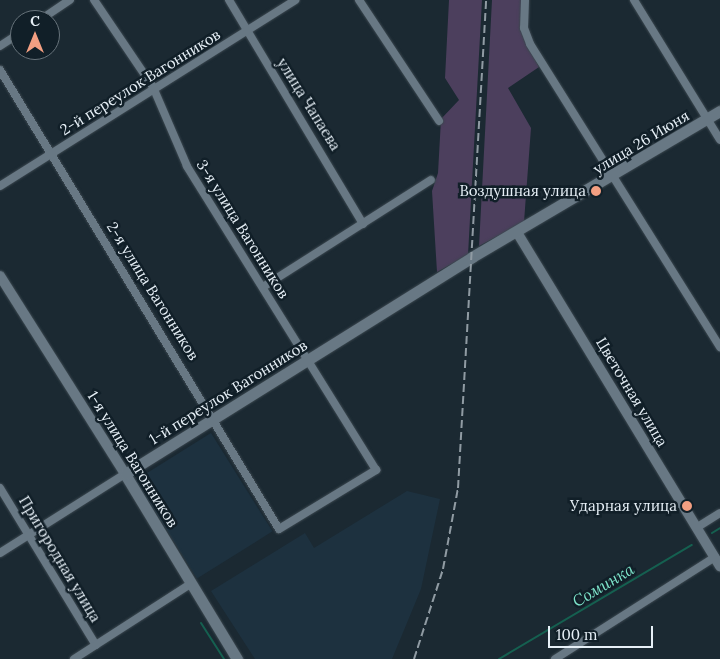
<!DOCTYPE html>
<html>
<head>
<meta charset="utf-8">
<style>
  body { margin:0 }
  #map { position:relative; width:720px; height:659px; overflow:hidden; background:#1b2932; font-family:Lora,serif }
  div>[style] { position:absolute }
  .built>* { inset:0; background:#1d313f; transform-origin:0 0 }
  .green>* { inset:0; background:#4c3f5d }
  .stream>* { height:2px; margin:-1px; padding:0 1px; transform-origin:1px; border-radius:1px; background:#156050 }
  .roads { filter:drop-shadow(0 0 1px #3b474f) drop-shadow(0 0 1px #3b474f) }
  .minor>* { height:8px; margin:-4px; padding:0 4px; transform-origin:4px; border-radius:4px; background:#687884 }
  .tertiary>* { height:10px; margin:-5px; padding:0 5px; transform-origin:5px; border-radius:5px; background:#687884 }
  .secondary>* { height:11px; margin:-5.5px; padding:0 5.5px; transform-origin:5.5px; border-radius:5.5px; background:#687884 }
  .rail>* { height:2px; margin-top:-1px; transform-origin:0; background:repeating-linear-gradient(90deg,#909ba3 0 8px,transparent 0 12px) }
  .dots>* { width:14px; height:14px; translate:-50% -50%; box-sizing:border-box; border:2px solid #111f28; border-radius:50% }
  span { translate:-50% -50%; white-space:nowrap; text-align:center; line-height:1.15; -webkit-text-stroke:5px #111f28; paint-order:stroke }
  .street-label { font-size:15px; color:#e7f0f7 }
  .poi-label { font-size:15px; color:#e7f0f7 }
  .right { translate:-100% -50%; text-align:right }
  .water-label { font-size:16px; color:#7ee5cb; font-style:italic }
  .north { position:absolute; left:10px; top:10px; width:50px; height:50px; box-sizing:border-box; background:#111f28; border:1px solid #67737b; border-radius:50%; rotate:0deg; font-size:14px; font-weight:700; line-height:20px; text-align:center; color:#e7f0f7 }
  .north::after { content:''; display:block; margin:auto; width:18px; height:22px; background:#f39f82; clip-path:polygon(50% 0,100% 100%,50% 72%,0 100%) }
  .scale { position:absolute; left:548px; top:626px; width:105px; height:22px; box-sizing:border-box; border:2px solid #e7f0f7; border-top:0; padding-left:6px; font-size:15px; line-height:18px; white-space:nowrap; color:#e7f0f7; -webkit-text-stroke:4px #111f28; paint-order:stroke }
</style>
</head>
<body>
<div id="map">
  <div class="built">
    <div style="left:211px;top:433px;width:116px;height:89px;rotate:58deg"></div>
    <div style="clip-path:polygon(407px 491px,440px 499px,421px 589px,392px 659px,255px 659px,211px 591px,305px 533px,314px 548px)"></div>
  </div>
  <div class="green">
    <div style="clip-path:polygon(449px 0,482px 0,468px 255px,437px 272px,432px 191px,438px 173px,441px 119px,459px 100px,445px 78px)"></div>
    <div style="clip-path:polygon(492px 0,522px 0,521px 31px,539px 67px,508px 88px,531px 128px,524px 222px,479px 246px)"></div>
  </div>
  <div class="stream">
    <div style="left:712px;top:533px;width:9px;rotate:-32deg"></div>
    <div style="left:201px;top:623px;width:43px;rotate:57.4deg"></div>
    <div style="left:499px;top:659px;width:224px;rotate:-30.6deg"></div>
  </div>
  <div class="roads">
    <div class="minor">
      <div style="left:229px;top:0;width:261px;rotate:59.1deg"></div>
      <div style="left:359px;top:0;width:145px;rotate:56.5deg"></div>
      <div style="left:525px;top:0;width:28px;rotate:92deg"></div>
      <div style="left:524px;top:28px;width:17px;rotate:69deg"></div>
      <div style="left:530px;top:44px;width:358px;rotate:57.9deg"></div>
      <div style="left:634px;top:0;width:164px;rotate:58.4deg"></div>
      <div style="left:40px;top:20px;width:36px;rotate:-34deg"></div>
      <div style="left:0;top:46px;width:24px;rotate:-33deg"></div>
      <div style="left:0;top:70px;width:537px;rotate:58.71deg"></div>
      <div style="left:279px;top:529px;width:114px;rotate:-31.3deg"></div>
      <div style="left:376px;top:470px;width:358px;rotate:-121.9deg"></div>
      <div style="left:187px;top:166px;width:86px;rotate:-113.3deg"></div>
      <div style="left:153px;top:87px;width:105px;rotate:-124.1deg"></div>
      <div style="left:0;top:186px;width:349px;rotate:-32.2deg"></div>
      <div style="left:263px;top:287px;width:199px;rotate:-32.5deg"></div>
      <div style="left:0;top:488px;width:184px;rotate:58.6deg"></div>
      <div style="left:696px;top:528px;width:28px;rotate:-32deg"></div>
      <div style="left:0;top:553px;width:148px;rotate:-32.3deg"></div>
      <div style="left:74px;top:659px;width:140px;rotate:-32.8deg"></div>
      <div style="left:555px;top:659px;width:190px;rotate:-32.5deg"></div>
    </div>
    <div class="tertiary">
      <div style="left:518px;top:234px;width:389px;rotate:58.7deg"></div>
      <div style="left:0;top:276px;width:234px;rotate:57.7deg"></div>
    </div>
    <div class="secondary">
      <div style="left:237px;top:659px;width:216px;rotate:-121.2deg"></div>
      <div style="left:125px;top:474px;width:409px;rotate:-32deg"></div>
      <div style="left:472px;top:257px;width:288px;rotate:-30.5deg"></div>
    </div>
  </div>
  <div class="rail">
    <div style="left:414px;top:659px;width:95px;rotate:-72.1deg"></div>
    <div style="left:443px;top:569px;width:82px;rotate:-79.5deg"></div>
    <div style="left:458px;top:488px;width:489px;rotate:-86.7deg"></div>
  </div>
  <div class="dots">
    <div style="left:596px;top:191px;background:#f39f82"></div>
    <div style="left:687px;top:506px;background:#f39f82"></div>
  </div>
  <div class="street-label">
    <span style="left:140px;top:82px;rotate:-32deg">2-й переулок Вагонников</span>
    <span style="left:309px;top:104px;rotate:58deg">улица Чапаева</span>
    <span style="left:641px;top:142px;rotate:-31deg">улица 26 Июня</span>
    <span style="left:243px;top:229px;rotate:58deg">3-я улица Вагонников</span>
    <span style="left:153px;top:291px;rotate:58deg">2-я улица Вагонников</span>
    <span style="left:228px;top:392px;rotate:-32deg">1-й переулок Вагонников</span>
    <span style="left:632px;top:392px;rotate:59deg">Цветочная улица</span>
    <span style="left:133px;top:459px;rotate:58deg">1-я улица Вагонников</span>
    <span style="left:60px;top:559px;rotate:59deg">Пригородная улица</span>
  </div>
  <div class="poi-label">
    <span class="right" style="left:586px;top:191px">Воздушная улица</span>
    <span class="right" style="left:677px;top:506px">Ударная улица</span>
  </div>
  <div class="water-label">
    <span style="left:603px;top:585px;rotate:-31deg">Соминка</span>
  </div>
  <div class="north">С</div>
  <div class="scale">100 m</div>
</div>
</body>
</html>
